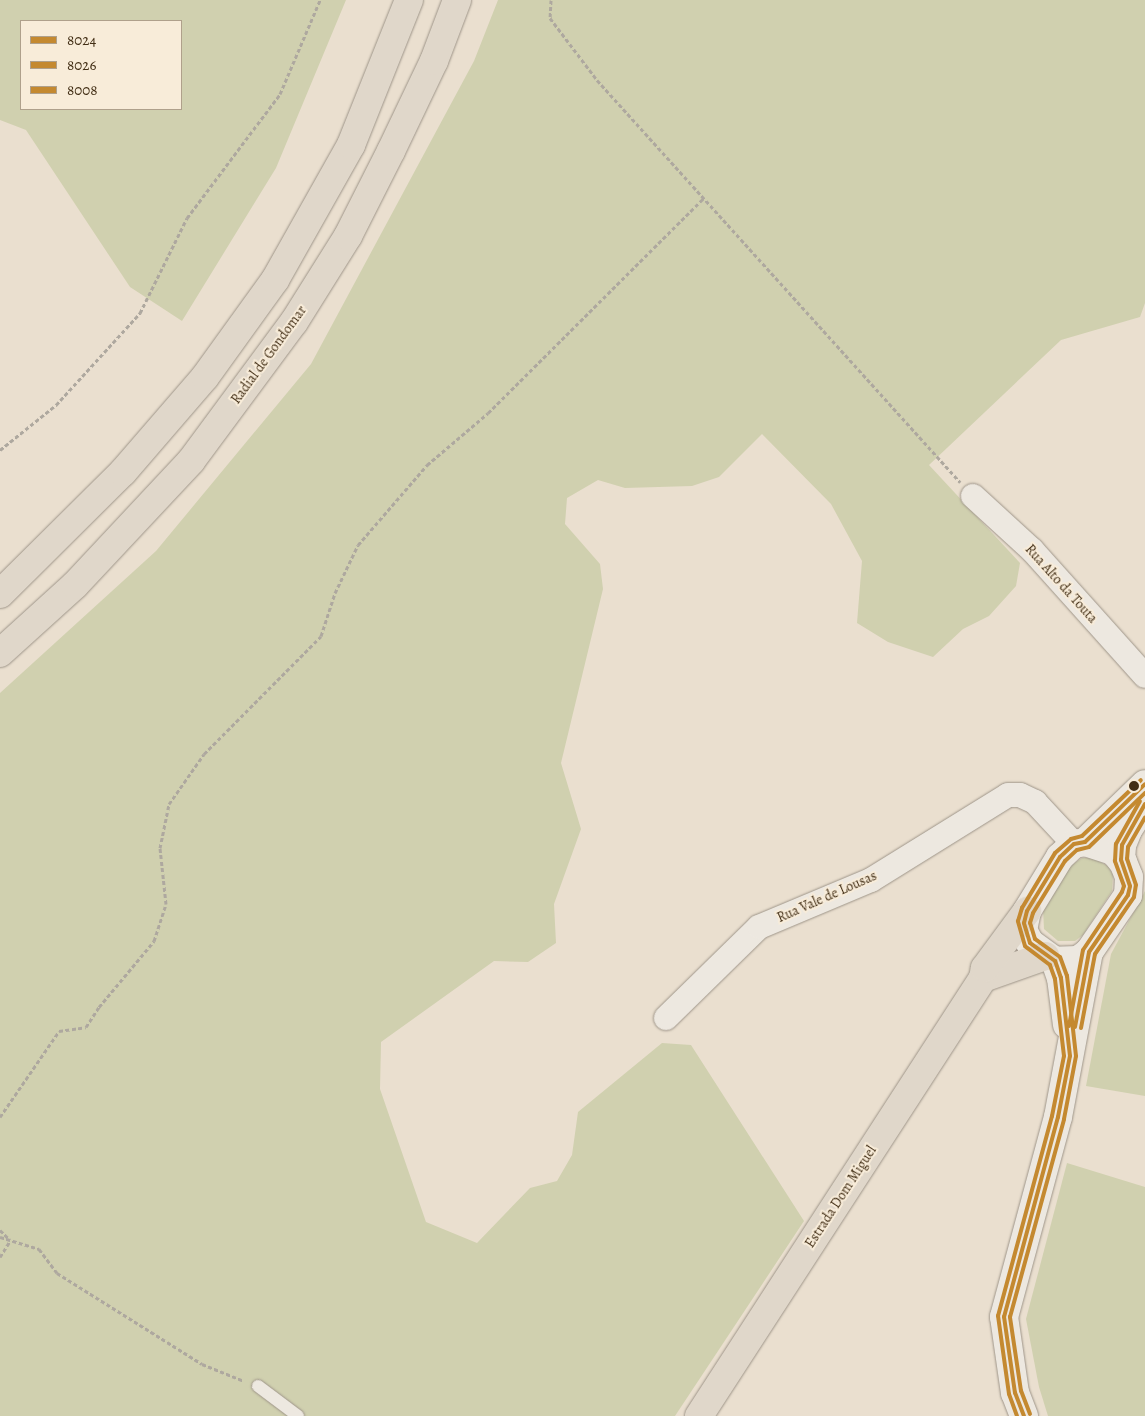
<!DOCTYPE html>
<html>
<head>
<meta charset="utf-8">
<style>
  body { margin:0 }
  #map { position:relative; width:1145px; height:1416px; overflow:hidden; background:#eadfcf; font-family:Alegreya,serif }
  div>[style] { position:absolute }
  .green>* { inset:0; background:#d0d0af }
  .path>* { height:3px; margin-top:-1.5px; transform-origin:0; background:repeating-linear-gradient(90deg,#aea89f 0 4px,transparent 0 6.5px) }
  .roads { filter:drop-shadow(0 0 1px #9e9589) drop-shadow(0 0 1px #9e9589) }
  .service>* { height:12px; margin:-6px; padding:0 6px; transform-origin:6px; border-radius:6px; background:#ede8e0 }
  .minor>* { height:24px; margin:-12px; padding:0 12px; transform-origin:12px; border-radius:12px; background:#ede8e0 }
  .secondary>* { height:28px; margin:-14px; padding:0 14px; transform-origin:14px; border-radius:14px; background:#ede8e0 }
  .primary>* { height:28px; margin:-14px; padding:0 14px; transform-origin:14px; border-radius:14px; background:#e0d7ca }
  .motorway>* { height:28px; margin:-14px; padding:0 14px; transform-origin:14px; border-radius:14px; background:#e0d7ca }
  .bus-1>* { height:4px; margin:-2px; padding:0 2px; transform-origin:2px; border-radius:2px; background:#c48930 }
  .bus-2>* { height:4px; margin:-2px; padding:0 2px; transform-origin:2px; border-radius:2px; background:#c48930 }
  .bus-3>* { height:4px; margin:-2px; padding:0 2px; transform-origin:2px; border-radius:2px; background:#c48930 }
  .dots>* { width:14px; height:14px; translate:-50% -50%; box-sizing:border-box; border:2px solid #f8ecd9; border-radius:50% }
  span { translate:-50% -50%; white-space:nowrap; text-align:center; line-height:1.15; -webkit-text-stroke:4px #f8ecd9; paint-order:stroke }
  .street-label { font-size:14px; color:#422e15 }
  .legend { position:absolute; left:20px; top:20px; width:162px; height:90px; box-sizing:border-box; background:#f8ecd9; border:1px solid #afa08b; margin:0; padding:6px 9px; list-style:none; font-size:15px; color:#422e15 }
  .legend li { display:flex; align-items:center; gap:10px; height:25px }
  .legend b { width:25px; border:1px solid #afa08b }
</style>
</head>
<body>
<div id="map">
  <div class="green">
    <div style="clip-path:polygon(evenodd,0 0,346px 0,276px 168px,182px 321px,130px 287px,26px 130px,0 120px,0 0,21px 21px,181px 21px,181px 109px,21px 109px,21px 21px)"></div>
    <div style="clip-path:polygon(498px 0,1145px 0,1145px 303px,1140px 317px,1061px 340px,929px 465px,1020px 563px,1016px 586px,989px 616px,963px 629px,933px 657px,888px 642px,857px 623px,862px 561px,831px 504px,762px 434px,719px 477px,692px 486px,625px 488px,598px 480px,567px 498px,565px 524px,600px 564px,603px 589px,561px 763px,581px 829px,554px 904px,556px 943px,528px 962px,494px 961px,381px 1042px,380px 1089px,426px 1222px,477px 1243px,530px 1188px,557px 1181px,572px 1155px,578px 1112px,662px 1043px,691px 1045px,804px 1221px,675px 1416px,0 1416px,0 693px,156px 551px,311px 364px,474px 61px)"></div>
    <div style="clip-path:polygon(1082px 858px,1093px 858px,1108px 866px,1113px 875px,1112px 891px,1083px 935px,1075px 941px,1058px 941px,1044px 929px,1043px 909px,1070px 866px)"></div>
    <div style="clip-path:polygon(1145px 891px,1145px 1096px,1086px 1086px,1111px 954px)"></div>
    <div style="clip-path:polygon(1067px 1163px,1145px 1187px,1145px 1416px,1048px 1416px,1039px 1387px,1026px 1319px)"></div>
  </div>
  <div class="path">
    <div style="left:551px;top:0;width:18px;rotate:93deg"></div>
    <div style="left:550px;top:18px;width:78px;rotate:52.8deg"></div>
    <div style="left:597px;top:80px;width:542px;rotate:47.92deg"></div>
    <div style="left:0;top:450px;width:72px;rotate:-38.8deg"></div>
    <div style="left:56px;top:405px;width:125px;rotate:-47.6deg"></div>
    <div style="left:140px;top:313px;width:106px;rotate:-63.7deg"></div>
    <div style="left:187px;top:218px;width:155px;rotate:-53.1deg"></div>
    <div style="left:280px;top:94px;width:102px;rotate:-66.9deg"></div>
    <div style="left:0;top:1117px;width:104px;rotate:-55.5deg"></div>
    <div style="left:59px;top:1031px;width:27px;rotate:-8deg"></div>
    <div style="left:86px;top:1027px;width:24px;rotate:-57deg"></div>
    <div style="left:99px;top:1007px;width:86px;rotate:-50.2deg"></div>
    <div style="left:154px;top:941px;width:39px;rotate:-72deg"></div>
    <div style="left:166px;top:904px;width:56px;rotate:-96.1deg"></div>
    <div style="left:160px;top:848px;width:45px;rotate:-78.4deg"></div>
    <div style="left:169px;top:804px;width:61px;rotate:-55deg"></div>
    <div style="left:204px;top:754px;width:166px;rotate:-45.2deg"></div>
    <div style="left:321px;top:636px;width:45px;rotate:-72deg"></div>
    <div style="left:335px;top:593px;width:53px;rotate:-64.4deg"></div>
    <div style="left:358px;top:545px;width:106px;rotate:-49.2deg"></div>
    <div style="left:427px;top:465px;width:80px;rotate:-40.4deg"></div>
    <div style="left:488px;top:413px;width:305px;rotate:-44.9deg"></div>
    <div style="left:0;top:1230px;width:14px;rotate:45deg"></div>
    <div style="left:0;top:1237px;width:41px;rotate:17.1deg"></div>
    <div style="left:39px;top:1249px;width:30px;rotate:53deg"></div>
    <div style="left:57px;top:1273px;width:171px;rotate:32.1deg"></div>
    <div style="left:202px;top:1364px;width:45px;rotate:22deg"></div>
    <div style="left:0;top:1257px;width:19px;rotate:-58deg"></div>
  </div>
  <div class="roads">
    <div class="service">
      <div style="left:258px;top:1386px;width:50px;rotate:36.9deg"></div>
    </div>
    <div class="minor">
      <div style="left:973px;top:496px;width:80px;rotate:42.5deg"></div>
      <div style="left:1032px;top:550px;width:169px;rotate:48.1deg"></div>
      <div style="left:666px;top:1018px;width:130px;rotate:-44.4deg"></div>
      <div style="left:759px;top:927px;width:121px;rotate:-22.8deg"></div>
      <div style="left:871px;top:880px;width:161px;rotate:-31.8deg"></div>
      <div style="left:1008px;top:795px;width:12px"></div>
      <div style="left:1020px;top:795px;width:17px;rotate:25deg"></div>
      <div style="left:1035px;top:802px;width:57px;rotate:47.1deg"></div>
    </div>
    <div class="secondary">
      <div style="left:1085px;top:842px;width:29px;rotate:18deg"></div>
      <div style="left:1113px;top:851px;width:15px;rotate:48deg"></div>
      <div style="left:1123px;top:862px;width:16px;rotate:68deg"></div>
      <div style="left:1129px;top:877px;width:18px;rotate:93deg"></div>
      <div style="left:1128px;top:895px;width:69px;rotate:124.4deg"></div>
      <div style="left:1089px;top:952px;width:14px;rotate:144deg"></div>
      <div style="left:1078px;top:960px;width:23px;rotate:178deg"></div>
      <div style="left:1055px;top:961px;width:31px;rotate:-144deg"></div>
      <div style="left:1030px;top:943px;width:15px;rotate:-118deg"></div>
      <div style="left:1023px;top:930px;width:19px;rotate:-78deg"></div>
      <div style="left:1027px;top:911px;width:63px;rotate:-58.6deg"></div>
      <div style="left:1060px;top:857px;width:19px;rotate:-43deg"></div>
      <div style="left:1074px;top:844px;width:11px;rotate:-10deg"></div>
      <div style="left:1085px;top:842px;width:83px;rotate:-44deg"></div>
      <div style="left:1121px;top:860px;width:15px;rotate:-86deg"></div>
      <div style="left:1122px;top:845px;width:16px;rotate:-68deg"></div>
      <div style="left:1128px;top:830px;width:31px;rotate:-57deg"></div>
      <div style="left:1055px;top:961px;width:18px;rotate:71deg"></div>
      <div style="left:1061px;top:978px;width:47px;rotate:82.7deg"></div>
      <div style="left:1024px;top:1416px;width:25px;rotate:-111deg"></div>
      <div style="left:1015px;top:1393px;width:77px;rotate:-98.2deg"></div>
      <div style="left:1004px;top:1317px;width:207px;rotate:-74.9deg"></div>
      <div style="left:1058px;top:1117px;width:168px;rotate:-79.4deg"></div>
    </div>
    <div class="primary">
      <div style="left:983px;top:978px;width:66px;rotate:-19.5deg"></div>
      <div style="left:699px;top:1416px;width:522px;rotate:-57.04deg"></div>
      <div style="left:983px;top:978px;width:10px;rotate:-79deg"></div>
      <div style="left:985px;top:968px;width:71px;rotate:-53.6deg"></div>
    </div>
    <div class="motorway">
      <div style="left:0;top:594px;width:173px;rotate:-44.8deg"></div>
      <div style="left:123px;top:472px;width:125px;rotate:-49.2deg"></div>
      <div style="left:205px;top:377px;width:120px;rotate:-54.2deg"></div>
      <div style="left:275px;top:280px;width:155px;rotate:-60.6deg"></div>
      <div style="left:351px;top:145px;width:156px;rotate:-68.2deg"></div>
      <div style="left:0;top:653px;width:101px;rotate:-42.2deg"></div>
      <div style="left:75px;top:585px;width:170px;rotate:-46.9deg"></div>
      <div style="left:191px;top:461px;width:173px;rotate:-53.5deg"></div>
      <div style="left:294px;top:322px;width:102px;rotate:-57.9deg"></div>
      <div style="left:348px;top:236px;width:95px;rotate:-63.2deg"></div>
      <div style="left:391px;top:151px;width:100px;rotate:-64.5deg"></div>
      <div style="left:434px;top:61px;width:65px;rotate:-69.3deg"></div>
    </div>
  </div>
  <div class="bus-1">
    <div style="left:1075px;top:1027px;width:76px;rotate:-79.4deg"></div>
    <div style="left:1089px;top:952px;width:69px;rotate:-55.6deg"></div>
    <div style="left:1128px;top:895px;width:9px;rotate:-77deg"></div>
    <div style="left:1130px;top:886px;width:28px;rotate:-109deg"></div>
    <div style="left:1121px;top:860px;width:15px;rotate:-86deg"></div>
    <div style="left:1122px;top:845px;width:47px;rotate:-60.7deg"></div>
    <div style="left:1024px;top:1416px;width:25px;rotate:-111deg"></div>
    <div style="left:1015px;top:1393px;width:77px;rotate:-98.2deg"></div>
    <div style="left:1004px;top:1317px;width:207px;rotate:-74.9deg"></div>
    <div style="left:1058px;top:1117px;width:62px;rotate:-78.9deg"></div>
    <div style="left:1070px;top:1056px;width:79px;rotate:-96.6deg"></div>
    <div style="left:1061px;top:978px;width:18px;rotate:-109deg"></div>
    <div style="left:1055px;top:961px;width:31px;rotate:-144deg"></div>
    <div style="left:1030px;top:943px;width:21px;rotate:-107deg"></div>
    <div style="left:1024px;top:923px;width:12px;rotate:-76deg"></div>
    <div style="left:1027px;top:911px;width:63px;rotate:-58.6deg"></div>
    <div style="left:1060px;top:857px;width:19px;rotate:-43deg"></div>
    <div style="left:1074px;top:844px;width:11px;rotate:-10deg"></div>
    <div style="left:1085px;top:842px;width:83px;rotate:-44deg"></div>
  </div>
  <div class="bus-2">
    <div style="left:1081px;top:1028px;width:75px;rotate:-79.3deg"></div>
    <div style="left:1095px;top:954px;width:69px;rotate:-55.6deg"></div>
    <div style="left:1134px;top:897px;width:12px;rotate:-81deg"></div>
    <div style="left:1136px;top:885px;width:28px;rotate:-109deg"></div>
    <div style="left:1127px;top:859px;width:12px;rotate:-85deg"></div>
    <div style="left:1128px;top:847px;width:34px;rotate:-60deg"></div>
    <div style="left:1030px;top:1414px;width:25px;rotate:-111deg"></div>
    <div style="left:1021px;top:1391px;width:75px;rotate:-98.5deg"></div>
    <div style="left:1010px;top:1317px;width:205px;rotate:-74.7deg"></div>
    <div style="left:1064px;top:1119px;width:64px;rotate:-79.2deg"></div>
    <div style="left:1076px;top:1056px;width:81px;rotate:-96.4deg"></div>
    <div style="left:1067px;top:976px;width:20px;rotate:-110deg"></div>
    <div style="left:1060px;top:957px;width:31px;rotate:-144deg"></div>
    <div style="left:1035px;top:939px;width:17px;rotate:-107deg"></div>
    <div style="left:1030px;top:923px;width:10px;rotate:-73deg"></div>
    <div style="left:1033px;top:913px;width:61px;rotate:-58.4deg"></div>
    <div style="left:1065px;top:861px;width:16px;rotate:-43deg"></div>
    <div style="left:1077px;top:850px;width:12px;rotate:-14deg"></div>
    <div style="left:1089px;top:847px;width:78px;rotate:-44deg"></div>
  </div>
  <div class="bus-3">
    <div style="left:1069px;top:1026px;width:77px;rotate:-79.6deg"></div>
    <div style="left:1083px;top:950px;width:70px;rotate:-56.1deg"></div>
    <div style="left:1122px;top:892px;width:6px;rotate:-72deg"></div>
    <div style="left:1124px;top:886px;width:27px;rotate:-110deg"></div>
    <div style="left:1115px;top:861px;width:17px;rotate:-87deg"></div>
    <div style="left:1116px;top:844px;width:49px;rotate:-60.8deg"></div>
    <div style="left:1017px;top:1416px;width:23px;rotate:-110deg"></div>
    <div style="left:1009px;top:1394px;width:79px;rotate:-98deg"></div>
    <div style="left:998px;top:1316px;width:207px;rotate:-74.9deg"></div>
    <div style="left:1052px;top:1116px;width:61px;rotate:-78.7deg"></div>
    <div style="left:1064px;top:1056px;width:78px;rotate:-96.7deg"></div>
    <div style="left:1055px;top:979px;width:15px;rotate:-110deg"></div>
    <div style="left:1050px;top:965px;width:31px;rotate:-143deg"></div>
    <div style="left:1025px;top:946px;width:26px;rotate:-106deg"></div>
    <div style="left:1018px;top:921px;width:14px;rotate:-73deg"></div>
    <div style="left:1022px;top:908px;width:64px;rotate:-59deg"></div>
    <div style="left:1055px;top:853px;width:21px;rotate:-41deg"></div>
    <div style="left:1071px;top:839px;width:11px;rotate:-15deg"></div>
    <div style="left:1082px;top:836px;width:81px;rotate:-43.5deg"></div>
  </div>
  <div class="dots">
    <div style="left:1134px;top:786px;background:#422e15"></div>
  </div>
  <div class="street-label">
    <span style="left:269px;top:355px;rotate:-54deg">Radial de Gondomar</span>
    <span style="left:1061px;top:584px;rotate:48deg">Rua Alto da Touta</span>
    <span style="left:827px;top:897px;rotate:-24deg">Rua Vale de Lousas</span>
    <span style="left:841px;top:1197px;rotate:-57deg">Estrada Dom Miguel</span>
  </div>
  <ul class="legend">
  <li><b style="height:6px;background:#c48930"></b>8024</li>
  <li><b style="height:6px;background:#c48930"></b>8026</li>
  <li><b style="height:6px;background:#c48930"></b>8008</li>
  </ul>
</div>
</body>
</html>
